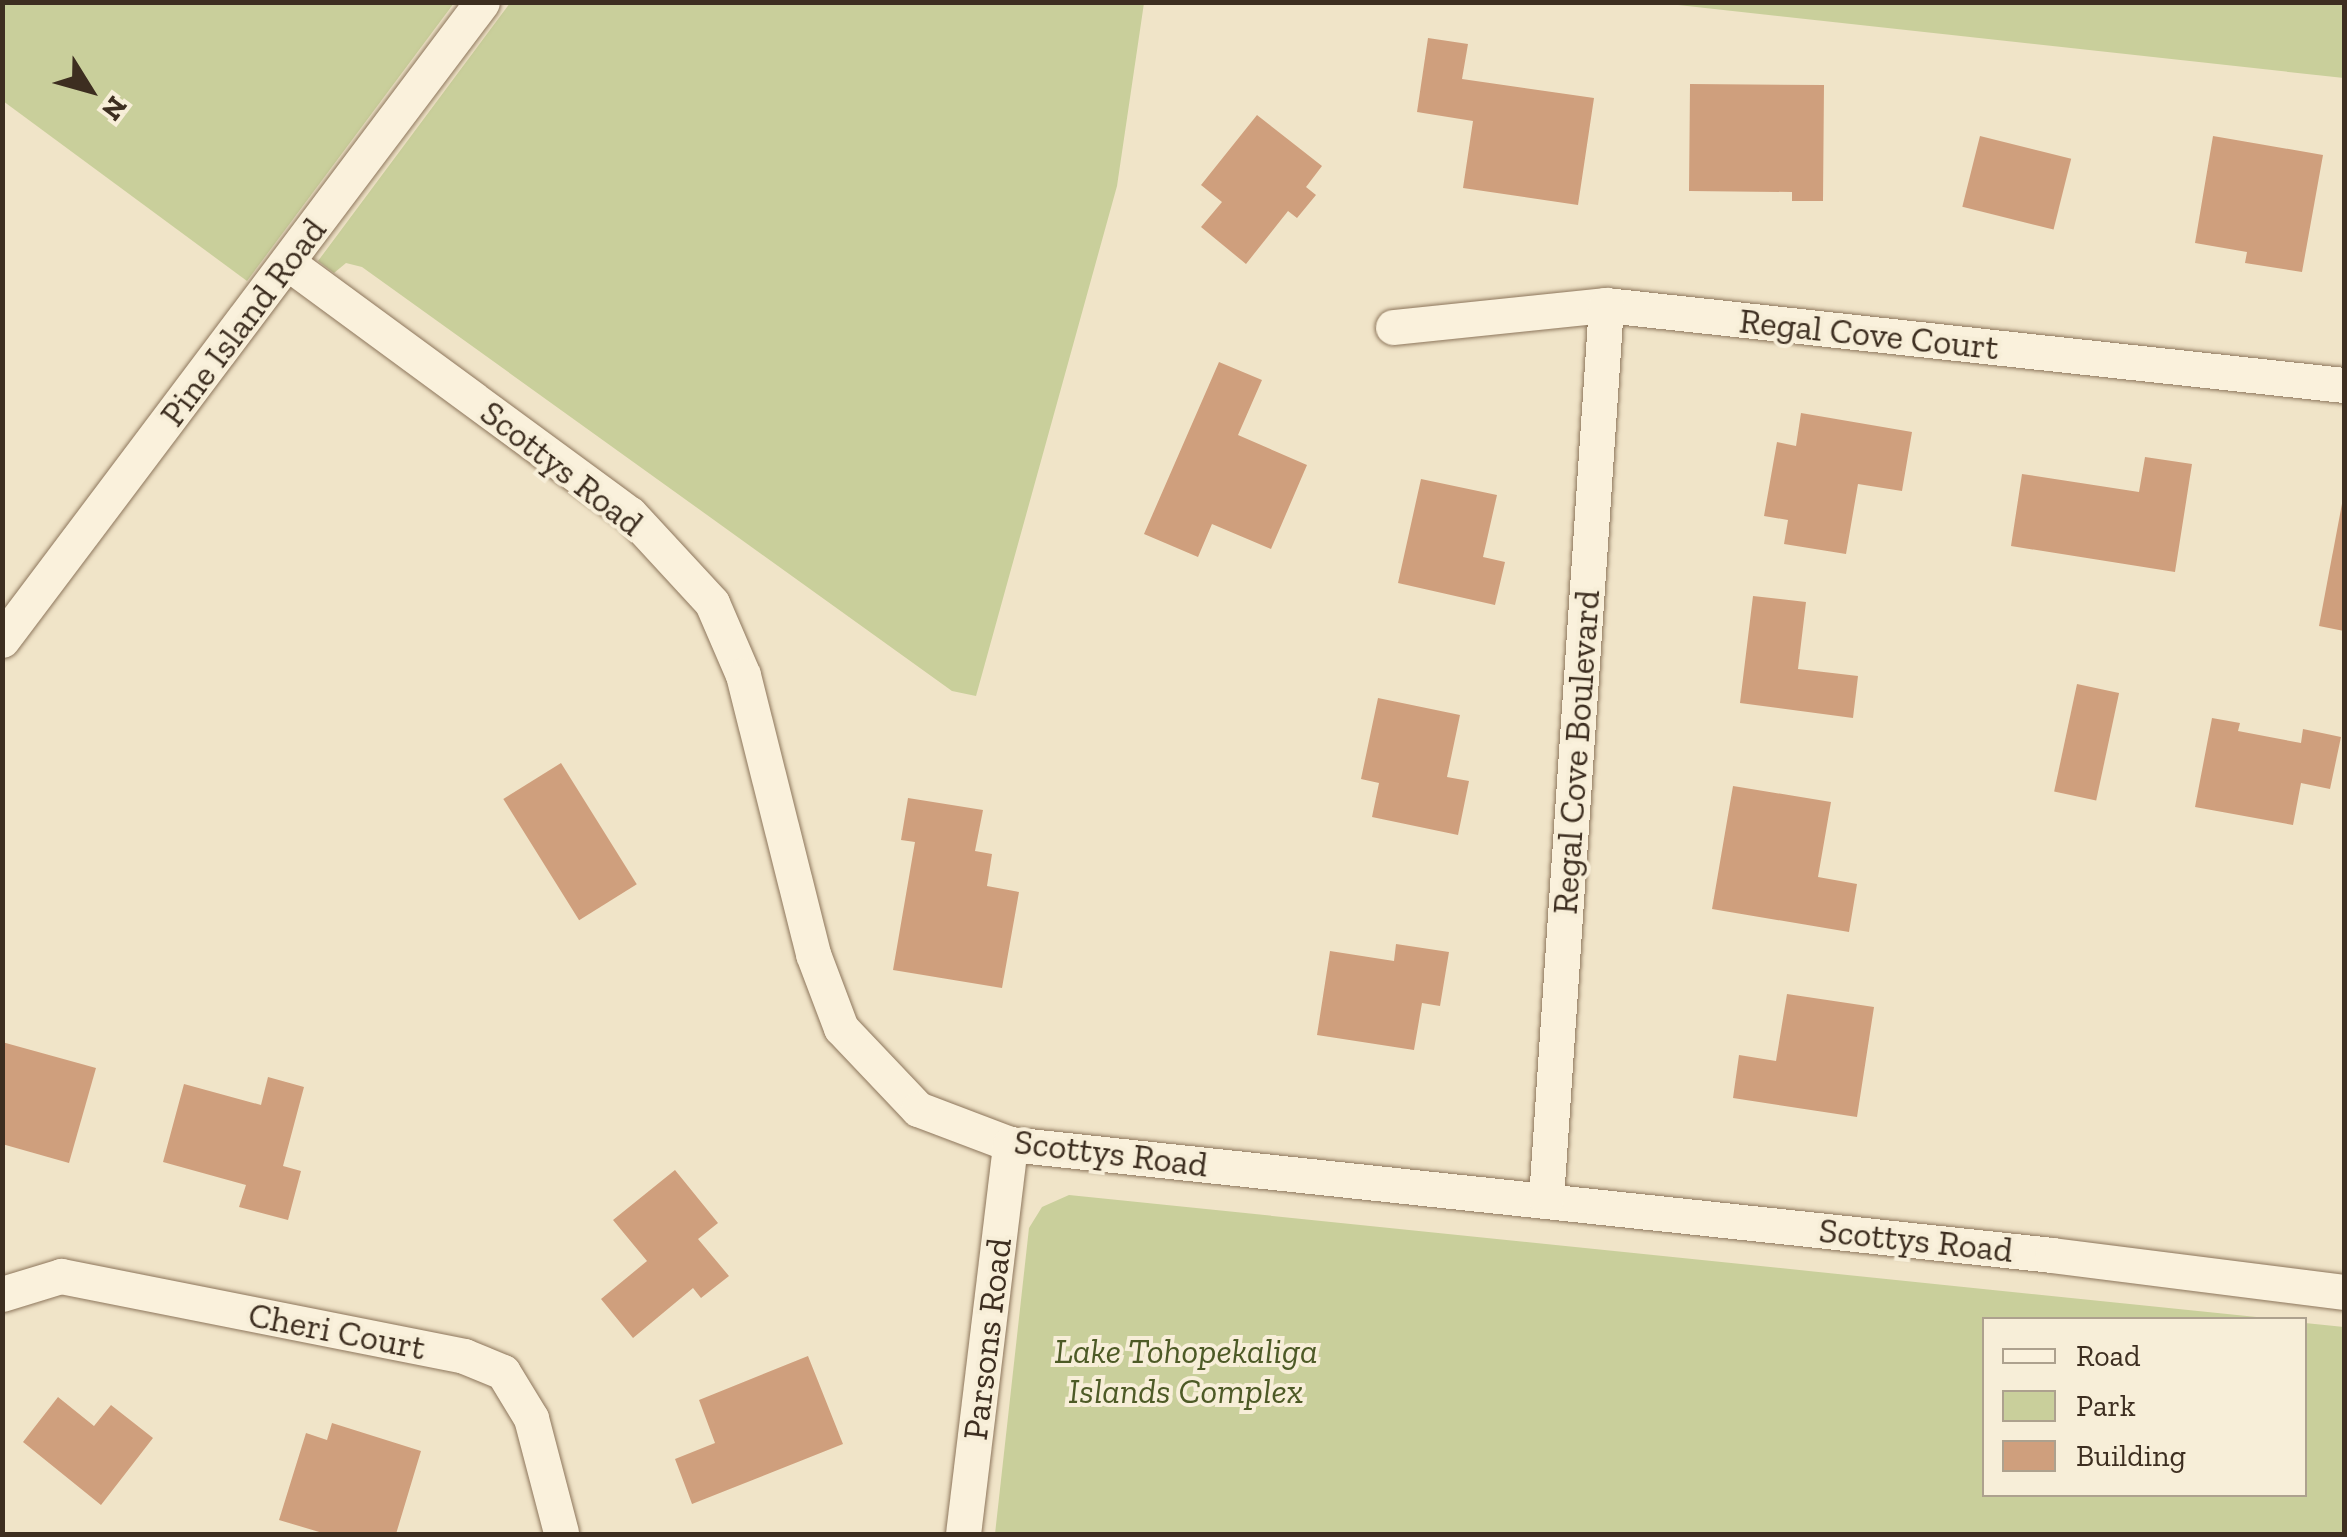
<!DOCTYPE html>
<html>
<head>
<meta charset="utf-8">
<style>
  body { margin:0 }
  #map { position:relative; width:2347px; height:1537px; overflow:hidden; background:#f0e4c8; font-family:"Zilla Slab",serif }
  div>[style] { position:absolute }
  .green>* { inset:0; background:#c9cf9b }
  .building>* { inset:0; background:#cf9f7d; transform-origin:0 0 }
  .roads { filter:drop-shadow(0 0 2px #8d765c) drop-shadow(0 0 2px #8d765c) }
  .minor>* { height:35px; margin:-17.5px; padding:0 17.5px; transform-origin:17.5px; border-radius:17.5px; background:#faf1dc }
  span { translate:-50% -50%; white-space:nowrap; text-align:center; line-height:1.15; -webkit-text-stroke:8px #f7eed8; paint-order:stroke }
  .street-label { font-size:35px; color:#3d2e20 }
  .park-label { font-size:35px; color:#4d5a26; font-style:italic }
  .frame { position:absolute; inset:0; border:5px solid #3d2e20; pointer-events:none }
  .legend { position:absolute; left:1982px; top:1317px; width:325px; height:180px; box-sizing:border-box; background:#f7eed8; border:2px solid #ada18e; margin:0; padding:12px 18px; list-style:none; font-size:30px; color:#3d2e20 }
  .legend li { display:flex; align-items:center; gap:20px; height:50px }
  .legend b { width:50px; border:2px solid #ada18e }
  .north { position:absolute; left:40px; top:40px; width:100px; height:100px; -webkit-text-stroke:8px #f7eed8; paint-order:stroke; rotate:127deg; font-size:28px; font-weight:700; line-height:40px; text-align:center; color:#3d2e20 }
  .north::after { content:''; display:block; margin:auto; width:35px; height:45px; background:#3d2e20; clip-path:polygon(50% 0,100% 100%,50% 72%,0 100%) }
</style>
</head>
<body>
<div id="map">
  <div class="green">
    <div style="clip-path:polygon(3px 2px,454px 2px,454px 3px,247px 281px,3px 101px)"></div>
    <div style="clip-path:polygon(510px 3px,1144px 3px,1117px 186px,976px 696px,952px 691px,362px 267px,346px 263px,334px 273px,318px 261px)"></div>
    <div style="clip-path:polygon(1660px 3px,2344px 3px,2344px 78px)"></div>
    <div style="clip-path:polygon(1069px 1195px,2276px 1319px,1984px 1320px,1984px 1494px,2304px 1494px,2305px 1323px,2344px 1327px,2344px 1534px,995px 1534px,1029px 1228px,1042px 1207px)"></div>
  </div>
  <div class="building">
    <div style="clip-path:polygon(1428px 38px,1468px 44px,1462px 79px,1594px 98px,1578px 205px,1463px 188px,1473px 121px,1417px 112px)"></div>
    <div style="clip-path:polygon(1690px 84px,1824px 85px,1823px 201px,1792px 201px,1792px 192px,1689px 191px)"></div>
    <div style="clip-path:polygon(1257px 115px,1322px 166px,1306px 187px,1316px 195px,1297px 218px,1288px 211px,1246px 264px,1201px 227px,1222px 202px,1201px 185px)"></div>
    <div style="left:1980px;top:136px;width:94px;height:73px;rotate:14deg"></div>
    <div style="clip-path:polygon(2213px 136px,2323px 155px,2302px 272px,2245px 263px,2247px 252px,2195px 243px)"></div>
    <div style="clip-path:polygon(1219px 362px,1262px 380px,1238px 435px,1307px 465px,1271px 549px,1212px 524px,1198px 557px,1144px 534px)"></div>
    <div style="clip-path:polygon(1801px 413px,1912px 432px,1902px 491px,1858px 484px,1846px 554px,1784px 544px,1788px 520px,1764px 516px,1777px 442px,1796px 446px)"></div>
    <div style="clip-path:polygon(2145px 457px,2192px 464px,2175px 572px,2011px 546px,2022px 474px,2139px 492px)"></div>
    <div style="clip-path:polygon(1421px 479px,1497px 495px,1483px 557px,1505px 562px,1495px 605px,1398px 583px)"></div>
    <div style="clip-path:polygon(2344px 493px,2344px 631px,2319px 626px)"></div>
    <div style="clip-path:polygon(1753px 596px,1806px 602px,1798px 669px,1858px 676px,1853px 718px,1740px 703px)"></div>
    <div style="left:2077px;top:684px;width:43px;height:110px;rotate:12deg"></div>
    <div style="clip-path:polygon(1378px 698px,1460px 715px,1447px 777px,1469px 781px,1458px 835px,1372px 817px,1379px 783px,1361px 779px)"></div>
    <div style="clip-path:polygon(2212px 718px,2240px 723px,2238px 731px,2301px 743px,2303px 729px,2341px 737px,2330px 789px,2301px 783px,2293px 825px,2195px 807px)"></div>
    <div style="left:561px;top:763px;width:143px;height:68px;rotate:58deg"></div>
    <div style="clip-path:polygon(1733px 786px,1831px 802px,1818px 877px,1857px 884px,1849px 932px,1712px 909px)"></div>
    <div style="clip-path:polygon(908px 798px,983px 810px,975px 851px,992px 854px,987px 886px,1019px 892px,1002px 988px,893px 970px,915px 842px,901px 840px)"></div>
    <div style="clip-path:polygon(1396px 944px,1449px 952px,1440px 1006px,1422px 1003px,1414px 1050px,1317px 1035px,1330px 951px,1394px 961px)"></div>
    <div style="clip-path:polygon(1787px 994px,1874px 1007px,1857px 1117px,1733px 1098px,1739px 1055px,1776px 1061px)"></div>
    <div style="clip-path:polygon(2px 1042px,96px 1068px,69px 1163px,2px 1144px)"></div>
    <div style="clip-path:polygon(268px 1077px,304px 1087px,283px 1166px,301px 1171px,288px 1220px,239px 1207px,246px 1185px,163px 1162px,184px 1084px,261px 1105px)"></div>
    <div style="clip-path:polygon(675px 1170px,718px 1223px,698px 1239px,729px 1276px,701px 1298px,693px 1288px,633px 1338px,601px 1299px,647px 1261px,613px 1220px)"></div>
    <div style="clip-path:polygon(808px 1356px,843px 1444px,692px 1504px,675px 1459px,715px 1443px,699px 1400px)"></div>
    <div style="clip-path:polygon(58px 1397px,94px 1426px,111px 1405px,153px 1438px,101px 1505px,23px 1442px)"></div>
    <div style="clip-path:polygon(332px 1423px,421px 1451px,396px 1534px,326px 1534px,279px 1520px,306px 1433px,327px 1440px)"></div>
  </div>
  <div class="roads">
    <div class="minor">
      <div style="left:288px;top:263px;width:424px;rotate:36.3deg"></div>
      <div style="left:630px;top:514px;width:121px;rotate:47.3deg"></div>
      <div style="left:712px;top:603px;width:78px;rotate:66.7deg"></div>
      <div style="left:743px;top:675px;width:288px;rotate:75.9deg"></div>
      <div style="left:813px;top:954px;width:79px;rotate:69.3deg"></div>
      <div style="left:841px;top:1028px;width:112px;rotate:46.5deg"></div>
      <div style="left:918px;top:1109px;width:98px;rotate:20.8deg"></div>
      <div style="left:1010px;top:1144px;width:1048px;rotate:6.08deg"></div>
      <div style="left:2052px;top:1255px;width:294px;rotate:7.2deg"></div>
      <div style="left:1393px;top:327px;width:214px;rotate:-5.9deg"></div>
      <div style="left:1606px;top:305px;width:742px;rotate:6.19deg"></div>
      <div style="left:2px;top:640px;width:798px;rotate:-53.04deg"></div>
      <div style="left:1546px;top:1199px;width:896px;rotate:-86.16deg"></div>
      <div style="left:2px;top:1294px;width:62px;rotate:-17deg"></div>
      <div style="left:61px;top:1276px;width:411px;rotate:11.2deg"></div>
      <div style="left:464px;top:1356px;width:42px;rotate:22.3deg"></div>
      <div style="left:503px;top:1372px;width:54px;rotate:58.7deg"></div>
      <div style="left:531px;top:1418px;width:118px;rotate:75.3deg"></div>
      <div style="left:963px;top:1534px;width:393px;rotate:-83.1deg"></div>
    </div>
  </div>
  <div class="street-label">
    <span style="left:243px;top:322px;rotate:-53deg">Pine Island Road</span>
    <span style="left:1869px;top:334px;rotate:6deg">Regal Cove Court</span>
    <span style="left:562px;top:468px;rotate:38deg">Scottys Road</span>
    <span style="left:1576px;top:752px;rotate:-86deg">Regal Cove Boulevard</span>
    <span style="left:1111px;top:1153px;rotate:7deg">Scottys Road</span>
    <span style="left:1916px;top:1240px;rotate:6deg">Scottys Road</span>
    <span style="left:337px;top:1331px;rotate:11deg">Cheri Court</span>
    <span style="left:987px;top:1339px;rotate:-83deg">Parsons Road</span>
  </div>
  <div class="park-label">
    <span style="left:1186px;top:1371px">Lake Tohopekaliga<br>Islands Complex</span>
  </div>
  <div class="frame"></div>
  <ul class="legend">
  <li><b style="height:12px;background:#faf1dc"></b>Road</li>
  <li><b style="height:28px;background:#c9cf9b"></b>Park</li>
  <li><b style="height:28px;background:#cf9f7d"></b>Building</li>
  </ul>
  <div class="north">N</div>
</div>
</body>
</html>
